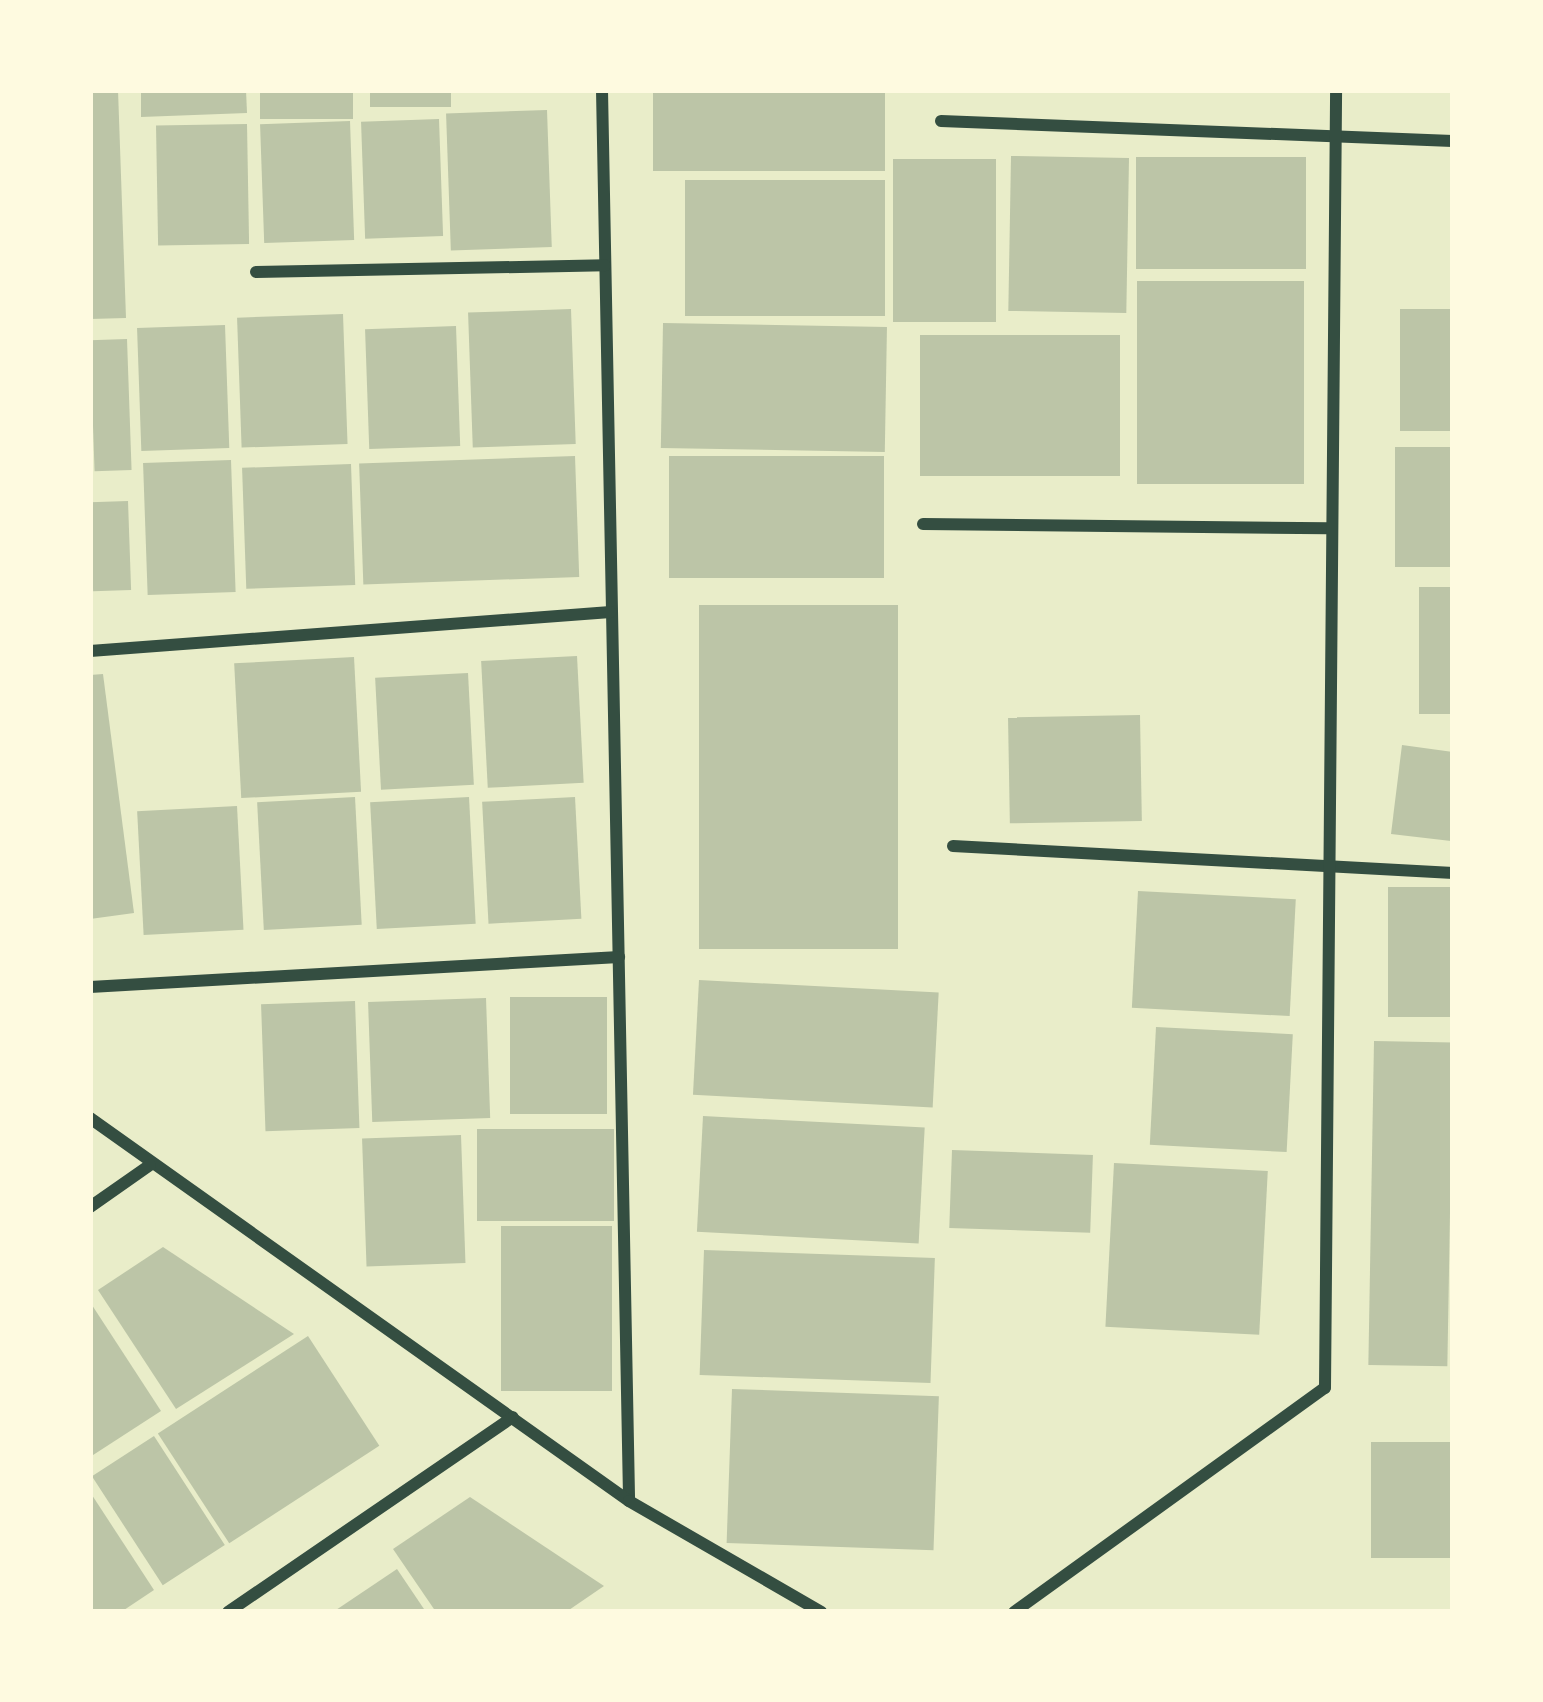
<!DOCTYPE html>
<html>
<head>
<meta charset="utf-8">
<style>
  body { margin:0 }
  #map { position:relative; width:1543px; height:1702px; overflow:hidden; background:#e9edc9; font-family:Manrope,sans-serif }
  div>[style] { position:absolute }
  .building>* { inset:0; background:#bcc5a7; transform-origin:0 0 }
  .minor>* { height:12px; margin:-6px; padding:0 6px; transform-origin:6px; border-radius:6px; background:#344e41 }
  span { translate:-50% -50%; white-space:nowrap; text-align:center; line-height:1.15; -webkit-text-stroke:9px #fefae0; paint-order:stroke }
  .frame { position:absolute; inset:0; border:93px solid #fefae0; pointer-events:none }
</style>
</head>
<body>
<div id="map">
  <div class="building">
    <div style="clip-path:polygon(90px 90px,118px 90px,126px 318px,90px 319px)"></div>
    <div style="clip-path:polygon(141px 90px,246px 90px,247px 113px,141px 117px)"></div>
    <div style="left:260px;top:90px;width:93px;height:29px"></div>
    <div style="left:370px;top:90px;width:81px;height:17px"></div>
    <div style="left:653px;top:90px;width:232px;height:81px"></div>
    <div style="left:547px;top:110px;width:137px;height:101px;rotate:88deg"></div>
    <div style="left:439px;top:119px;width:117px;height:78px;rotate:88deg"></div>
    <div style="left:350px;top:121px;width:119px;height:90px;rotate:88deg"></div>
    <div style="left:247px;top:124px;width:120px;height:91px;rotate:89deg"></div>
    <div style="left:1136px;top:157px;width:170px;height:112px"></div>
    <div style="left:1129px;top:158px;width:155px;height:118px;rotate:91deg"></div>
    <div style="left:893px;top:159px;width:103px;height:163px"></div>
    <div style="left:685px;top:180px;width:200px;height:136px"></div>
    <div style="left:1137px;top:281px;width:167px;height:203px"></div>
    <div style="left:571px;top:309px;width:135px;height:103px;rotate:88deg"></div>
    <div style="left:1453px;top:309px;width:122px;height:53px;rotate:90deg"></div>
    <div style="left:343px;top:314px;width:130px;height:106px;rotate:88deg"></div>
    <div style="left:663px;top:323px;width:224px;height:125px;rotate:1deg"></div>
    <div style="left:225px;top:325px;width:123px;height:88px;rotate:88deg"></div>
    <div style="left:456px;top:326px;width:120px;height:91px;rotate:88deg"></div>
    <div style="left:1120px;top:335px;width:141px;height:200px;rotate:90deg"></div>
    <div style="left:127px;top:339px;width:131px;height:37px;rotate:88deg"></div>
    <div style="left:1395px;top:447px;width:58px;height:120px"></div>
    <div style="left:575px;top:456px;width:121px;height:216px;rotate:88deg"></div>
    <div style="left:884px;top:456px;width:122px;height:215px;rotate:90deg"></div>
    <div style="left:231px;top:460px;width:132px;height:88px;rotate:88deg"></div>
    <div style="left:351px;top:464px;width:121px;height:109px;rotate:88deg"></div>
    <div style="left:128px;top:501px;width:89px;height:38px;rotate:88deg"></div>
    <div style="left:1419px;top:587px;width:34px;height:127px"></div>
    <div style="left:699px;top:605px;width:199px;height:344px"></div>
    <div style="left:577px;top:656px;width:127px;height:96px;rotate:87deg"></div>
    <div style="left:354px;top:657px;width:135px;height:120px;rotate:87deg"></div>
    <div style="left:468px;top:673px;width:112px;height:93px;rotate:87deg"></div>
    <div style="clip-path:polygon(103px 674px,134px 913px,90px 919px,90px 675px)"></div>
    <div style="left:1140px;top:715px;width:106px;height:132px;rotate:89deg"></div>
    <div style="clip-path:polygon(1402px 745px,1453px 752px,1451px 841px,1391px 834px)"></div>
    <div style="left:355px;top:797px;width:128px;height:98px;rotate:87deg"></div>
    <div style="left:469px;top:797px;width:127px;height:99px;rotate:87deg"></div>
    <div style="left:575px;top:797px;width:122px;height:93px;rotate:87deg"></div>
    <div style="left:237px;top:806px;width:124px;height:100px;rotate:87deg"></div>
    <div style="left:1388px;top:887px;width:65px;height:130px"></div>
    <div style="left:1138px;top:891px;width:158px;height:117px;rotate:3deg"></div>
    <div style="left:699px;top:980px;width:240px;height:115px;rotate:3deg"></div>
    <div style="left:510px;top:997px;width:97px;height:117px"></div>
    <div style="left:486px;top:998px;width:120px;height:118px;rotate:88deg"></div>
    <div style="left:355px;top:1001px;width:127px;height:94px;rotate:88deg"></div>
    <div style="left:1156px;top:1027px;width:137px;height:118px;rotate:3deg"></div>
    <div style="left:1374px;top:1041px;width:79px;height:324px;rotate:1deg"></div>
    <div style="left:703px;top:1116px;width:222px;height:116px;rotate:3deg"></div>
    <div style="left:477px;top:1129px;width:137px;height:92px"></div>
    <div style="left:461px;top:1135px;width:128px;height:99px;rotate:88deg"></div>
    <div style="left:952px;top:1150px;width:141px;height:78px;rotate:2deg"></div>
    <div style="left:1114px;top:1163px;width:154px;height:164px;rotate:3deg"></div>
    <div style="left:612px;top:1226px;width:165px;height:111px;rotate:90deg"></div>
    <div style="clip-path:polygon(163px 1247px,294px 1334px,176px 1409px,98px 1290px)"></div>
    <div style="left:704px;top:1250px;width:231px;height:125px;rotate:2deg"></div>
    <div style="clip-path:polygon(90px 1302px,161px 1411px,90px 1457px)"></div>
    <div style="left:308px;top:1336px;width:131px;height:179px;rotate:57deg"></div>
    <div style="left:732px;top:1389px;width:207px;height:154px;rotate:2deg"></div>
    <div style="left:154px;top:1436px;width:130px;height:74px;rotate:57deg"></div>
    <div style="left:1371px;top:1442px;width:82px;height:116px"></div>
    <div style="clip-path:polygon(90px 1492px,154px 1590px,121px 1612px,90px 1612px)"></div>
    <div style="clip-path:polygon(470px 1497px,604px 1586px,566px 1612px,436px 1612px,393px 1549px)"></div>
    <div style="clip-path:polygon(397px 1569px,426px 1612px,333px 1612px)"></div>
  </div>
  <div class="minor">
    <div style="left:602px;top:90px;width:1411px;rotate:88.9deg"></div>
    <div style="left:941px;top:121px;width:512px;rotate:2.24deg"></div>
    <div style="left:256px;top:272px;width:349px;rotate:-1.1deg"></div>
    <div style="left:923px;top:524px;width:405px;rotate:0.6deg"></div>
    <div style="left:90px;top:651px;width:522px;rotate:-4.28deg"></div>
    <div style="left:953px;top:846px;width:501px;rotate:3.09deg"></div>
    <div style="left:90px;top:987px;width:530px;rotate:-3.25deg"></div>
    <div style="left:90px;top:1118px;width:661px;rotate:35.4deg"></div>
    <div style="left:629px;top:1501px;width:222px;rotate:30deg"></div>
    <div style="left:90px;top:1207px;width:73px;rotate:-35deg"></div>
    <div style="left:228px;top:1612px;width:345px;rotate:-34.4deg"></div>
    <div style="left:1014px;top:1612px;width:383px;rotate:-35.8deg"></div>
    <div style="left:1325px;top:1388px;width:1298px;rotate:-89.51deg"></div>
  </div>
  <div class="frame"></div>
</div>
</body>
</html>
